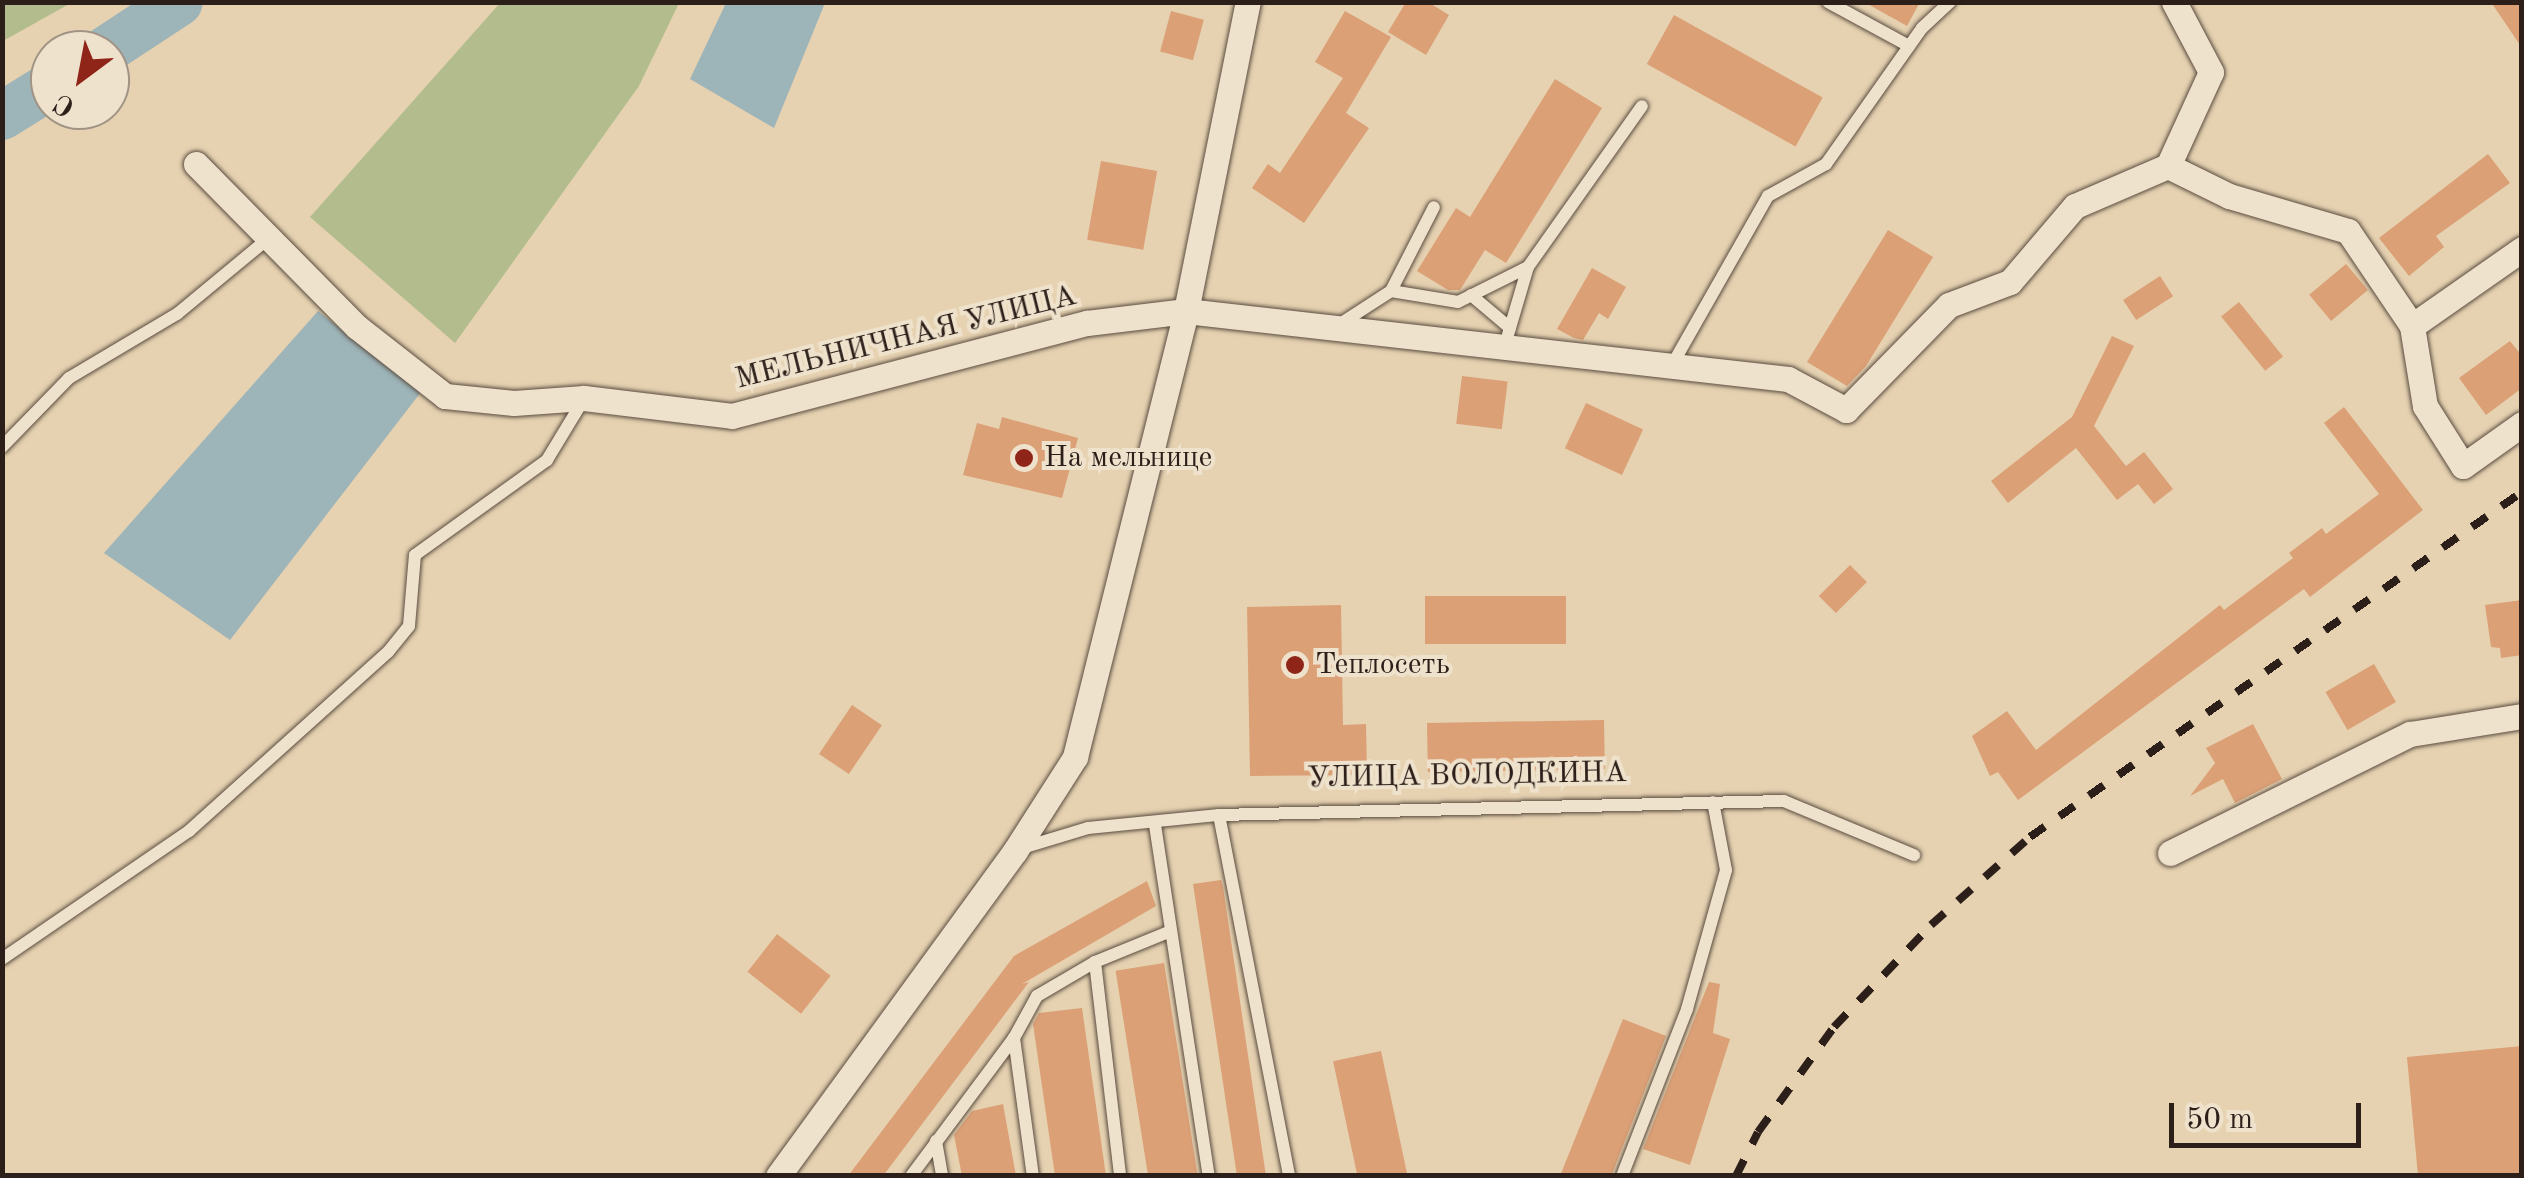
<!DOCTYPE html>
<html>
<head>
<meta charset="utf-8">
<style>
  body { margin:0 }
  #map { position:relative; width:2524px; height:1178px; overflow:hidden; background:#e6d2b1; font-family:"Old Standard TT",serif }
  div>[style] { position:absolute }
  .green>* { inset:0; background:#b3bc8d }
  .water>* { inset:0; background:#9db4b8 }
  .river>* { height:48px; margin:-24px; padding:0 24px; transform-origin:24px; border-radius:24px; background:#9db4b8 }
  .building>* { inset:0; background:#dba076; transform-origin:0 0 }
  .roads { filter:drop-shadow(0 0 2px #5a4c40) drop-shadow(0 0 2px #5a4c40) }
  .service>* { height:12px; margin:-6px; padding:0 6px; transform-origin:6px; border-radius:6px; background:#efe2cc }
  .minor>* { height:25px; margin:-12.5px; padding:0 12.5px; transform-origin:12.5px; border-radius:12.5px; background:#efe2cc }
  .rail>* { height:8px; margin-top:-4px; transform-origin:0; background:repeating-linear-gradient(90deg,#2c1f1a 0 18px,transparent 0 36px) }
  .dots>* { width:28px; height:28px; translate:-50% -50%; box-sizing:border-box; border:5px solid #efe2cc; border-radius:50% }
  span { translate:-50% -50%; white-space:nowrap; text-align:center; line-height:1.15; -webkit-text-stroke:8px #efe2cc; paint-order:stroke }
  .street-label { font-size:30px; color:#2c1f1a }
  .poi-label { font-size:30px; color:#2c1f1a }
  .left { translate:0 -50%; text-align:left }
  .frame { position:absolute; inset:0; border:5px solid #2c1f1a; pointer-events:none }
  .north { position:absolute; left:30px; top:30px; width:100px; height:100px; box-sizing:border-box; background:#efe2cc; border:2px solid #a19485; border-radius:50%; rotate:212deg; font-size:28px; font-weight:700; line-height:40px; text-align:center; color:#2c1f1a }
  .north::after { content:''; display:block; margin:auto; width:35px; height:45px; background:#8f2418; clip-path:polygon(50% 0,100% 100%,50% 72%,0 100%) }
  .scale { position:absolute; left:2169px; top:1103px; width:192px; height:45px; box-sizing:border-box; border:5px solid #2c1f1a; border-top:0; padding-left:12px; font-size:30px; line-height:35px; white-space:nowrap; color:#2c1f1a; -webkit-text-stroke:8px #efe2cc; paint-order:stroke }
</style>
</head>
<body>
<div id="map">
  <div class="green">
    <div style="clip-path:polygon(3px 2px,71px 2px,71px 3px,3px 41px)"></div>
    <div style="clip-path:polygon(500px 3px,679px 3px,639px 86px,455px 343px,310px 217px)"></div>
  </div>
  <div class="water">
    <div style="clip-path:polygon(726px 3px,825px 3px,774px 128px,690px 79px)"></div>
    <div style="clip-path:polygon(318px 311px,421px 392px,230px 640px,104px 553px)"></div>
  </div>
  <div class="river">
    <div style="left:106px;top:50px;width:87px;rotate:-33.3deg"></div>
    <div style="left:2px;top:116px;width:57px;rotate:-32deg"></div>
  </div>
  <div class="building">
    <div style="clip-path:polygon(1406px 2px,1428px 2px,1449px 15px,1426px 55px,1388px 32px)"></div>
    <div style="clip-path:polygon(1864px 2px,1920px 2px,1907px 26px)"></div>
    <div style="clip-path:polygon(2491px 2px,2522px 2px,2522px 48px)"></div>
    <div style="left:1171px;top:11px;width:34px;height:42px;rotate:15deg"></div>
    <div style="clip-path:polygon(1345px 11px,1391px 37px,1346px 113px,1369px 128px,1304px 223px,1252px 188px,1268px 164px,1280px 173px,1343px 78px,1315px 62px)"></div>
    <div style="left:1674px;top:15px;width:170px;height:56px;rotate:29deg"></div>
    <div style="clip-path:polygon(1555px 79px,1602px 108px,1506px 263px,1485px 250px,1460px 290px,1448px 290px,1417px 271px,1456px 208px,1470px 217px)"></div>
    <div style="clip-path:polygon(2488px 154px,2510px 183px,2436px 236px,2444px 247px,2409px 276px,2379px 238px)"></div>
    <div style="left:1101px;top:161px;width:57px;height:80px;rotate:10deg"></div>
    <div style="clip-path:polygon(1888px 230px,1933px 257px,1866px 366px,1847px 386px,1807px 362px)"></div>
    <div style="left:2346px;top:264px;width:34px;height:48px;rotate:50deg"></div>
    <div style="clip-path:polygon(1592px 268px,1626px 287px,1608px 319px,1599px 313px,1583px 340px,1574px 338px,1557px 329px)"></div>
    <div style="left:2160px;top:276px;width:24px;height:44px;rotate:57deg"></div>
    <div style="left:2239px;top:302px;width:70px;height:23px;rotate:51deg"></div>
    <div style="clip-path:polygon(2112px 336px,2134px 346px,2094px 426px,2126px 466px,2144px 452px,2173px 489px,2154px 504px,2138px 484px,2117px 500px,2076px 448px,2008px 503px,1991px 481px,2072px 417px)"></div>
    <div style="clip-path:polygon(2510px 341px,2522px 356px,2522px 388px,2486px 415px,2459px 378px)"></div>
    <div style="left:1462px;top:376px;width:46px;height:48px;rotate:7deg"></div>
    <div style="left:1586px;top:403px;width:63px;height:50px;rotate:25deg"></div>
    <div style="clip-path:polygon(2344px 407px,2423px 510px,2310px 597px,2304px 589px,2018px 800px,1998px 772px,1990px 776px,1972px 736px,2007px 711px,2036px 750px,2220px 605px,2224px 610px,2293px 558px,2289px 553px,2322px 528px,2326px 534px,2379px 494px,2324px 423px)"></div>
    <div style="clip-path:polygon(1002px 417px,1078px 438px,1062px 498px,963px 475px,977px 423px,999px 429px)"></div>
    <div style="left:1850px;top:565px;width:24px;height:44px;rotate:45deg"></div>
    <div style="left:1566px;top:596px;width:48px;height:141px;rotate:90deg"></div>
    <div style="clip-path:polygon(2522px 600px,2522px 655px,2501px 658px,2500px 648px,2491px 647px,2485px 605px)"></div>
    <div style="clip-path:polygon(1341px 605px,1343px 725px,1366px 724px,1367px 775px,1250px 776px,1247px 607px)"></div>
    <div style="left:2374px;top:664px;width:44px;height:56px;rotate:60deg"></div>
    <div style="left:852px;top:705px;width:36px;height:59px;rotate:34deg"></div>
    <div style="left:1604px;top:720px;width:49px;height:177px;rotate:89deg"></div>
    <div style="clip-path:polygon(2253px 724px,2282px 779px,2235px 803px,2223px 779px,2190px 796px,2215px 763px,2206px 748px)"></div>
    <div style="clip-path:polygon(1221px 880px,1223px 887px,1266px 1176px,1237px 1176px,1193px 884px)"></div>
    <div style="clip-path:polygon(1147px 881px,1156px 906px,1022px 984px,1029px 982px,883px 1176px,848px 1176px,1014px 956px)"></div>
    <div style="left:777px;top:934px;width:68px;height:48px;rotate:38deg"></div>
    <div style="left:1164px;top:963px;width:215px;height:49px;rotate:81deg"></div>
    <div style="clip-path:polygon(1709px 982px,1720px 984px,1713px 1033px,1730px 1039px,1690px 1165px,1643px 1149px)"></div>
    <div style="clip-path:polygon(1082px 1008px,1106px 1176px,1055px 1176px,1033px 1024px,1039px 1013px)"></div>
    <div style="clip-path:polygon(1623px 1019px,1666px 1036px,1612px 1174px,1560px 1176px)"></div>
    <div style="clip-path:polygon(2522px 1046px,2522px 1176px,2418px 1176px,2407px 1057px)"></div>
    <div style="left:1381px;top:1051px;width:128px;height:49px;rotate:78deg"></div>
    <div style="clip-path:polygon(1003px 1104px,1016px 1176px,962px 1176px,954px 1135px,972px 1111px)"></div>
  </div>
  <div class="roads">
    <div class="service">
      <div style="left:1828px;top:2px;width:92px;rotate:28.5deg"></div>
      <div style="left:1391px;top:291px;width:94px;rotate:-62.9deg"></div>
      <div style="left:1471px;top:295px;width:51px;rotate:40.2deg"></div>
      <div style="left:1340px;top:324px;width:61px;rotate:-32.9deg"></div>
      <div style="left:1391px;top:291px;width:68px;rotate:9.3deg"></div>
      <div style="left:1458px;top:302px;width:78px;rotate:-26.6deg"></div>
      <div style="left:1505px;top:345px;width:81px;rotate:-73.6deg"></div>
      <div style="left:1528px;top:267px;width:197px;rotate:-54.7deg"></div>
      <div style="left:1672px;top:365px;width:194px;rotate:-60.4deg"></div>
      <div style="left:1768px;top:196px;width:66px;rotate:-28.9deg"></div>
      <div style="left:1826px;top:164px;width:166px;rotate:-54.8deg"></div>
      <div style="left:1922px;top:28px;width:38px;rotate:-43deg"></div>
      <div style="left:2px;top:447px;width:96px;rotate:-45.8deg"></div>
      <div style="left:69px;top:378px;width:126px;rotate:-30.7deg"></div>
      <div style="left:177px;top:314px;width:119px;rotate:-39.6deg"></div>
      <div style="left:1219px;top:815px;width:368px;rotate:79deg"></div>
      <div style="left:1155px;top:825px;width:355px;rotate:81.3deg"></div>
      <div style="left:1022px;top:848px;width:69px;rotate:-16.9deg"></div>
      <div style="left:1088px;top:828px;width:132px;rotate:-5.7deg"></div>
      <div style="left:1219px;top:815px;width:565px;rotate:-1.42deg"></div>
      <div style="left:1784px;top:801px;width:141px;rotate:22.6deg"></div>
      <div style="left:2px;top:959px;width:227px;rotate:-34.4deg"></div>
      <div style="left:189px;top:831px;width:268px;rotate:-42deg"></div>
      <div style="left:388px;top:652px;width:33px;rotate:-51deg"></div>
      <div style="left:409px;top:626px;width:71px;rotate:-85.2deg"></div>
      <div style="left:415px;top:555px;width:163px;rotate:-35.7deg"></div>
      <div style="left:547px;top:460px;width:71px;rotate:-58.8deg"></div>
      <div style="left:1095px;top:962px;width:215px;rotate:83.3deg"></div>
      <div style="left:1014px;top:1038px;width:139px;rotate:82.2deg"></div>
      <div style="left:936px;top:1141px;width:36px;rotate:80deg"></div>
      <div style="left:911px;top:1176px;width:172px;rotate:-53.3deg"></div>
      <div style="left:1014px;top:1038px;width:48px;rotate:-61.3deg"></div>
      <div style="left:1037px;top:996px;width:67px;rotate:-30.4deg"></div>
      <div style="left:1095px;top:962px;width:82px;rotate:-22.2deg"></div>
      <div style="left:1622px;top:1176px;width:179px;rotate:-68.7deg"></div>
      <div style="left:1687px;top:1009px;width:144px;rotate:-74.3deg"></div>
      <div style="left:1726px;top:870px;width:69px;rotate:-100.8deg"></div>
    </div>
    <div class="minor">
      <div style="left:196px;top:164px;width:229px;rotate:45.4deg"></div>
      <div style="left:357px;top:327px;width:112px;rotate:38.1deg"></div>
      <div style="left:445px;top:396px;width:69px;rotate:5.8deg"></div>
      <div style="left:514px;top:403px;width:70px;rotate:-4.1deg"></div>
      <div style="left:584px;top:398px;width:149px;rotate:6.9deg"></div>
      <div style="left:732px;top:416px;width:367px;rotate:-14.7deg"></div>
      <div style="left:1087px;top:323px;width:100px;rotate:-6.9deg"></div>
      <div style="left:1186px;top:311px;width:606px;rotate:6.44deg"></div>
      <div style="left:1788px;top:379px;width:66px;rotate:28.1deg"></div>
      <div style="left:1846px;top:410px;width:147px;rotate:-45.6deg"></div>
      <div style="left:1949px;top:305px;width:65px;rotate:-20.7deg"></div>
      <div style="left:2010px;top:282px;width:100px;rotate:-49.5deg"></div>
      <div style="left:2075px;top:206px;width:101px;rotate:-23.3deg"></div>
      <div style="left:2168px;top:166px;width:68px;rotate:26.2deg"></div>
      <div style="left:2229px;top:196px;width:124px;rotate:16.4deg"></div>
      <div style="left:2348px;top:231px;width:115px;rotate:56deg"></div>
      <div style="left:2412px;top:326px;width:81px;rotate:80.8deg"></div>
      <div style="left:2425px;top:406px;width:71px;rotate:57.7deg"></div>
      <div style="left:2463px;top:466px;width:72px;rotate:-35.4deg"></div>
      <div style="left:2168px;top:166px;width:103px;rotate:-65.4deg"></div>
      <div style="left:2211px;top:72px;width:79px;rotate:-117.9deg"></div>
      <div style="left:2412px;top:326px;width:134px;rotate:-35deg"></div>
      <div style="left:2170px;top:853px;width:268px;rotate:-26.4deg"></div>
      <div style="left:2410px;top:734px;width:113px;rotate:-9.1deg"></div>
      <div style="left:778px;top:1176px;width:402px;rotate:-53.9deg"></div>
      <div style="left:1015px;top:851px;width:112px;rotate:-57.4deg"></div>
      <div style="left:1075px;top:757px;width:460px;rotate:-76deg"></div>
      <div style="left:1186px;top:311px;width:315px;rotate:-78.7deg"></div>
    </div>
  </div>
  <div class="rail">
    <div style="left:1736px;top:1176px;width:49px;rotate:-63.4deg"></div>
    <div style="left:1758px;top:1132px;width:130px;rotate:-54.1deg"></div>
    <div style="left:1834px;top:1027px;width:141px;rotate:-46.4deg"></div>
    <div style="left:1931px;top:925px;width:132px;rotate:-41.6deg"></div>
    <div style="left:2030px;top:837px;width:601px;rotate:-35.04deg"></div>
  </div>
  <div class="dots">
    <div style="left:1024px;top:458px;background:#8f2418"></div>
    <div style="left:1295px;top:665px;background:#8f2418"></div>
  </div>
  <div class="street-label">
    <span style="left:906px;top:338px;rotate:-14deg">МЕЛЬНИЧНАЯ УЛИЦА</span>
    <span style="left:1467px;top:776px;rotate:-1deg">УЛИЦА ВОЛОДКИНА</span>
  </div>
  <div class="poi-label">
    <span class="left" style="left:1044px;top:458px">На мельнице</span>
    <span class="left" style="left:1315px;top:665px">Теплосеть</span>
  </div>
  <div class="frame"></div>
  <div class="north">С</div>
  <div class="scale">50 m</div>
</div>
</body>
</html>
